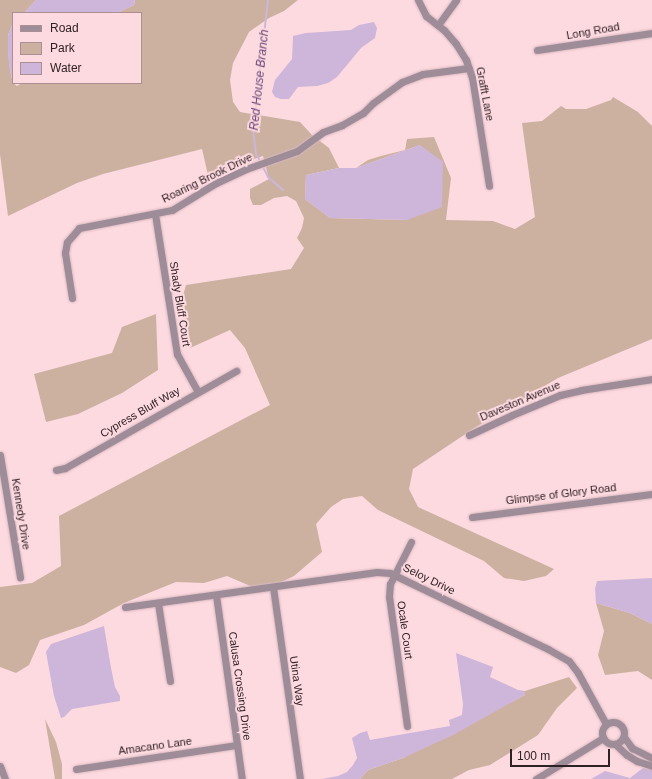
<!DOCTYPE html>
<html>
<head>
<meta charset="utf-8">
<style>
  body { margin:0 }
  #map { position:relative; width:652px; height:779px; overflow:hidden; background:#fdd9e0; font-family:Arial,sans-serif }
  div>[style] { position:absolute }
  .green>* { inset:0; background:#ccb1a0 }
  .water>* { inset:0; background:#ceb5da }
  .stream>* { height:2px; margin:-1px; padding:0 1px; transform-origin:1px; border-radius:1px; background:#ceb5da }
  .roads { filter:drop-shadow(0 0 1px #d8b8be) drop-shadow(0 0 1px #d8b8be) }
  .minor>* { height:7px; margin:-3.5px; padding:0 3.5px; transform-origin:3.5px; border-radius:3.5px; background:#9e8d98 }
  .minor>.ring { margin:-3.5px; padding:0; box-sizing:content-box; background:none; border:7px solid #9e8d98; border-radius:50% }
  span { translate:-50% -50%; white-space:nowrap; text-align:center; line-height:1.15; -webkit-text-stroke:4px #fdd9e0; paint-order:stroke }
  .street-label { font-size:11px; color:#2e2124 }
  .water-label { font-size:12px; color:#664475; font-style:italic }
  .legend { position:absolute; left:12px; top:12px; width:130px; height:72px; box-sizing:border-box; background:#fdd9e0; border:1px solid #aa8f95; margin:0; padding:5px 7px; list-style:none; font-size:12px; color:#2e2124 }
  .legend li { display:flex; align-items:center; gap:8px; height:20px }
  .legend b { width:20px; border:1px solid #aa8f95 }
  .scale { position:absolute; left:510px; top:749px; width:100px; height:18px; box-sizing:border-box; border:2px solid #2e2124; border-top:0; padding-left:5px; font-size:12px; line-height:14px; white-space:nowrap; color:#2e2124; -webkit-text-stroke:3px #fdd9e0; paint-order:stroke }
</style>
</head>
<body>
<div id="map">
  <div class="green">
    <div style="clip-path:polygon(0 0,36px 0,24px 13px,13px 13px,13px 23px,8px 35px,8px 52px,11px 75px,13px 83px,17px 86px,22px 83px,141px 83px,141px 13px,117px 13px,134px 5px,135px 0,298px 0,284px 11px,269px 18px,249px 32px,233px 63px,230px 80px,233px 102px,240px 112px,300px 122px,312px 135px,329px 148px,339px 168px,306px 175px,305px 199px,330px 218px,407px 220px,420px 145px,356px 168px,368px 160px,381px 156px,405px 150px,407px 139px,434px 137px,451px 178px,446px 220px,493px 221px,515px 229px,535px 217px,522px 123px,542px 121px,561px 106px,566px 109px,586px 109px,611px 100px,613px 97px,638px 112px,652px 126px,652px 339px,558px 378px,476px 427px,413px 469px,409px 489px,418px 507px,554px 569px,546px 576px,524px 581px,504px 578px,484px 561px,378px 510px,362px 496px,343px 499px,331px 507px,316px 524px,322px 552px,294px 576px,275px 585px,255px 588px,227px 576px,204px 583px,176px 582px,124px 603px,84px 625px,40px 640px,29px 665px,16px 673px,0 667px,0 587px,32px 583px,61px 566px,59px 516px,270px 405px,245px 348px,230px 330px,190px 348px,181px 303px,186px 285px,291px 269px,304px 248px,297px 238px,302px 228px,304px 218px,296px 201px,287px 196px,274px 198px,261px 205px,253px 205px,250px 198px,250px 189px,269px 179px,263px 156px,208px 175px,202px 149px,103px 174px,77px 183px,8px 216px,0 154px)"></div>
    <div style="clip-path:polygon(156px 314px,158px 370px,122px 393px,78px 414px,46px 422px,34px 374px,112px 353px,122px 327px)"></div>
    <div style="clip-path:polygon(596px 603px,630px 613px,652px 624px,652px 680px,638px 671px,605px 675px,598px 655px,604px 631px)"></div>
    <div style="clip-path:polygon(569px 677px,577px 688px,557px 708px,538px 735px,490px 765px,469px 770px,452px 779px,360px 779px,368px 770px,403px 758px,525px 695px,525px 691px)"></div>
    <div style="clip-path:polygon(45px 719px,56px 742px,62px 764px,62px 779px,55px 779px)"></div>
  </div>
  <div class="water">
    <div style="clip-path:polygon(36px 0,135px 0,134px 5px,117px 13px,24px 13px)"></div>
    <div style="clip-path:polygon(374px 22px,377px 28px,375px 38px,361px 48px,337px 77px,328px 83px,317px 86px,298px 87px,289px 99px,281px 99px,275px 97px,272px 92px,275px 80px,292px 59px,293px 36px,306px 33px,351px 30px,359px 25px)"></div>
    <div style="clip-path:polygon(13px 23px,13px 82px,9px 66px,8px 52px,8px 35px)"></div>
    <div style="clip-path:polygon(420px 145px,443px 162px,442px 207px,407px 220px,330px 218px,305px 199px,306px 175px,339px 168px,356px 168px)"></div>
    <div style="clip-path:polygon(652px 578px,652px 624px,630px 613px,596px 603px,595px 589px,597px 581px)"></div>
    <div style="clip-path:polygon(104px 626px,111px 668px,115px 687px,120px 696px,120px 701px,72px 709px,64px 717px,61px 718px,54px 696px,46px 652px,51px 644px)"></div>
    <div style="clip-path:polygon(456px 653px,493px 667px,490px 677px,518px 690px,525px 691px,525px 695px,453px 735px,403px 758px,368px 770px,360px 779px,322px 779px,338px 776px,347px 772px,353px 765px,357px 758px,352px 738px,360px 733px,367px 731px,370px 740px,450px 726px,449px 720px,462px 715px,463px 704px)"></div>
    <div style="clip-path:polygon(643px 768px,652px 769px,652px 779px,591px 779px,605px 771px,630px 778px)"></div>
  </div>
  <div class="stream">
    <div style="left:259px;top:159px;width:6px;rotate:-121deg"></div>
    <div style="left:256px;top:154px;width:24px;rotate:-97deg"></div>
    <div style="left:253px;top:130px;width:131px;rotate:-83.4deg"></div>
    <div style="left:264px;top:169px;width:9px;rotate:63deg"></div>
    <div style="left:268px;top:177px;width:20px;rotate:41deg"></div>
  </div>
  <div class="roads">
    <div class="minor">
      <div style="left:418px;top:0;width:18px;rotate:63deg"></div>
      <div style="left:426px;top:16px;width:23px;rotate:38deg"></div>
      <div style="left:444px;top:30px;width:18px;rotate:49deg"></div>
      <div style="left:456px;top:44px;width:19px;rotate:58deg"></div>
      <div style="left:466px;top:60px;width:18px;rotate:71deg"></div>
      <div style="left:472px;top:77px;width:110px;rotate:81.1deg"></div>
      <div style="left:438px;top:25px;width:31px;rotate:-54deg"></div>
      <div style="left:537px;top:50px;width:116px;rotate:-8.4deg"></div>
      <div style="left:155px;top:214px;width:142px;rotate:81.1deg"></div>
      <div style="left:177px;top:354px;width:43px;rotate:61.1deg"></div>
      <div style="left:72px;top:298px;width:46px;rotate:-98.8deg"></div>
      <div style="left:65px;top:253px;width:11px;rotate:-80deg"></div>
      <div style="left:67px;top:242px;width:18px;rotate:-49deg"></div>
      <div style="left:79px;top:228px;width:95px;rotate:-11deg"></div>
      <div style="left:172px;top:210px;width:52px;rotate:-31.5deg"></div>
      <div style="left:216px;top:183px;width:33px;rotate:-25deg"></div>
      <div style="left:246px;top:169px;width:54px;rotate:-19.4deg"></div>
      <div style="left:297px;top:151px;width:32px;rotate:-36deg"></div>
      <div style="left:323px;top:132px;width:20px;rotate:-20deg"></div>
      <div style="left:342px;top:125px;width:24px;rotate:-30deg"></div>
      <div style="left:363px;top:113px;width:14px;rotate:-45deg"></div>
      <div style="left:373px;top:103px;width:36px;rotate:-36deg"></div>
      <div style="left:402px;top:82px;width:22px;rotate:-21deg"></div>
      <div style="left:423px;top:74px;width:46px;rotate:-7.4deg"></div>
      <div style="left:469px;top:435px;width:47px;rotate:-24.9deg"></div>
      <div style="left:512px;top:415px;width:52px;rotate:-22.6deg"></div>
      <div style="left:560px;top:395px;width:22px;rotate:-13deg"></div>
      <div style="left:581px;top:390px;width:72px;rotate:-8.8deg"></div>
      <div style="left:0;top:455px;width:124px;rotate:80.7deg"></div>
      <div style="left:56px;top:470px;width:9px;rotate:-13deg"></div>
      <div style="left:65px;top:468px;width:197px;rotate:-29.6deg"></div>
      <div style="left:472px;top:517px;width:181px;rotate:-7.3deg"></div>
      <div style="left:273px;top:587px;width:193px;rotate:82deg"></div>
      <div style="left:216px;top:595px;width:186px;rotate:82deg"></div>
      <div style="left:158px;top:603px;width:79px;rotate:81.3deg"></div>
      <div style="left:125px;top:607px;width:254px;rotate:-7.9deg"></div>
      <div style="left:377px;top:572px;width:13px;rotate:4deg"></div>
      <div style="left:390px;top:573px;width:175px;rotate:25.7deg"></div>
      <div style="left:548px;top:649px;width:24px;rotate:30deg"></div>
      <div style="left:569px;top:661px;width:15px;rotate:53deg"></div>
      <div style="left:578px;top:673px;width:58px;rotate:61.2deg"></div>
      <div class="ring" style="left:602px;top:722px;width:15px;height:15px"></div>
      <div style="left:407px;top:726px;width:130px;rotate:-97.9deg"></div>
      <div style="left:389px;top:597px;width:13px;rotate:-86deg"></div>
      <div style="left:390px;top:584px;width:47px;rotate:-63.4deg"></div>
      <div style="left:624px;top:737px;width:14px;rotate:54deg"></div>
      <div style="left:632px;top:748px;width:22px;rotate:27deg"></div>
      <div style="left:615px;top:744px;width:16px;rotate:43deg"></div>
      <div style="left:627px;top:755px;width:12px;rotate:31deg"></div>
      <div style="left:637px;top:761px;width:16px;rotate:18deg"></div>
      <div style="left:0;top:766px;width:14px;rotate:69deg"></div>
      <div style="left:76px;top:769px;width:163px;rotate:-8.5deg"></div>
      <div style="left:536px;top:779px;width:79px;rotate:-31.5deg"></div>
    </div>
  </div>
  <div class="street-label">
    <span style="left:593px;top:31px;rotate:-10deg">Long Road</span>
    <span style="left:485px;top:94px;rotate:79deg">Grafft Lane</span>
    <span style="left:207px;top:178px;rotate:-26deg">Roaring Brook Drive</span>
    <span style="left:180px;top:304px;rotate:81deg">Shady Bluff Court</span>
    <span style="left:520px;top:401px;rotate:-23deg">Daveston Avenue</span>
    <span style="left:140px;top:412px;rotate:-30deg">Cypress Bluff Way</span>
    <span style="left:561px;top:494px;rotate:-7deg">Glimpse of Glory Road</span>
    <span style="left:21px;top:514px;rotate:81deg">Kennedy Drive</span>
    <span style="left:429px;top:579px;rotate:26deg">Seloy Drive</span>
    <span style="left:405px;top:630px;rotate:82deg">Ocale Court</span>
    <span style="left:297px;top:681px;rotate:82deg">Utina Way</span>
    <span style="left:240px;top:686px;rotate:82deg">Calusa Crossing Drive</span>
    <span style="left:155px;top:746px;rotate:-8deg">Amacano Lane</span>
  </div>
  <div class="water-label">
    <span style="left:260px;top:80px;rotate:-84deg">Red House Branch</span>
  </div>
  <ul class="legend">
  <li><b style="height:5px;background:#9e8d98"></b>Road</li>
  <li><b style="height:11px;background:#ccb1a0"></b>Park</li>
  <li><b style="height:11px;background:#ceb5da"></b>Water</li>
  </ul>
  <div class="scale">100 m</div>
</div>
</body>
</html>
